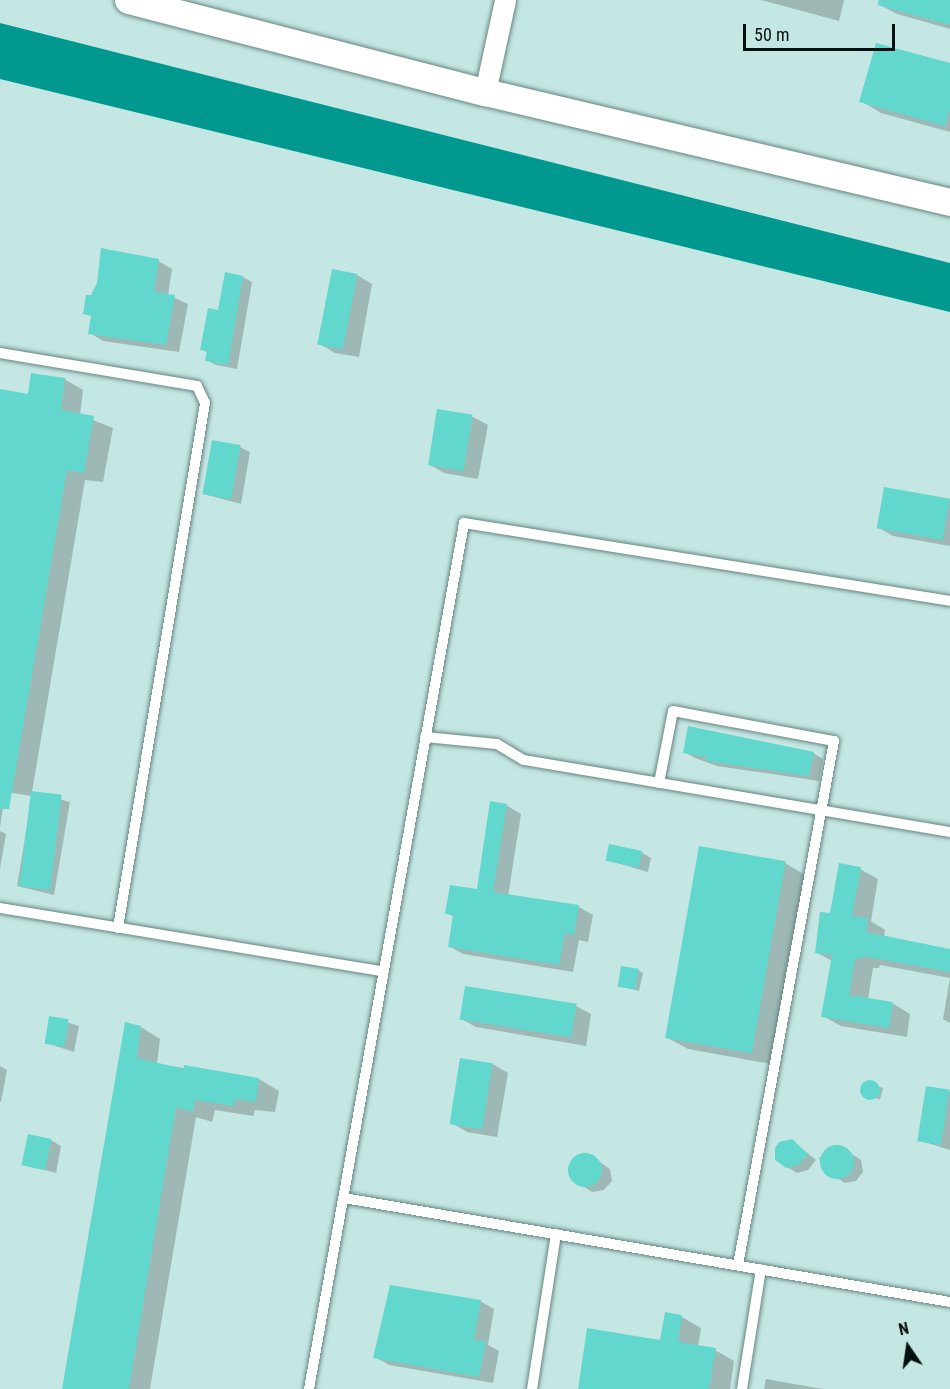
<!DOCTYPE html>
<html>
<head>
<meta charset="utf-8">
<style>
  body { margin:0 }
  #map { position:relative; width:950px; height:1389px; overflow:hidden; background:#c5e7e3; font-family:"Roboto Condensed",sans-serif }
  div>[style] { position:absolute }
  .water>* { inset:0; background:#00988f }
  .shadow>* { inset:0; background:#0003; transform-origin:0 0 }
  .building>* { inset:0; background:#62d7cd; transform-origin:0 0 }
  .round { border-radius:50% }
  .roads { filter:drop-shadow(0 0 2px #658581) drop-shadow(0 0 2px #658581) }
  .service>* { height:10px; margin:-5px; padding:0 5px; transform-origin:5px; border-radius:5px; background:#fff }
  .minor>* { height:21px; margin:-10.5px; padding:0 10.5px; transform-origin:10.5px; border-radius:10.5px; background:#fff }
  .tertiary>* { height:27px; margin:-13.5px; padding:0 13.5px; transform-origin:13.5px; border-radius:13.5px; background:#fff }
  span { translate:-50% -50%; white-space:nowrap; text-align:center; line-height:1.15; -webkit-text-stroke:4.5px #c5e7e3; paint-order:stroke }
  .north { position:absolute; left:878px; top:1317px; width:60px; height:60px; -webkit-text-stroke:4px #c5e7e3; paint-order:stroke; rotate:347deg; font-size:16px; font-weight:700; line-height:24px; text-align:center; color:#05110f }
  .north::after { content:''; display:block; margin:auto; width:21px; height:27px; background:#05110f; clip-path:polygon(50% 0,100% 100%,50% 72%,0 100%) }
  .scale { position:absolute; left:743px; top:24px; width:152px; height:27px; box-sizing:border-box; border:3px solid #05110f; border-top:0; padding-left:8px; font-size:18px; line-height:21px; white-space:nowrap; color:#05110f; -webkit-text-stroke:4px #c5e7e3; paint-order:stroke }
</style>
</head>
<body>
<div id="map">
  <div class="water">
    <div style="clip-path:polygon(0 23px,950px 263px,950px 312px,0 79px)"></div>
  </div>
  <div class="shadow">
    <div style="clip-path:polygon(761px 0,844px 0,839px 21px)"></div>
    <div style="clip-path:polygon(879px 0,950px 0,950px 29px,897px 14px,878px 4px)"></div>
    <div style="clip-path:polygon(950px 65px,950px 132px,881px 113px,861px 101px)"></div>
    <div style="clip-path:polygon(158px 261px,172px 269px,168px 295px,188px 304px,179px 352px,103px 341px,90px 333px,92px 317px,85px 313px,92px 297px)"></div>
    <div style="clip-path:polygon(357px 275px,372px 284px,359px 357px,335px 353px,320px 344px)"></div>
    <div style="clip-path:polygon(243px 277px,252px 282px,237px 369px,216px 365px,207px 360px,208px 353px,202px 349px,219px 312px)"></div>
    <div style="clip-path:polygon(64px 379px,83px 390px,80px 415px,113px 428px,103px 482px,85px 480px,32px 792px,70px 802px,54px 895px,17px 886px,32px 796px,5px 792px,0 828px,0 390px,29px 395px)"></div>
    <div style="clip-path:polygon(438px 411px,473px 417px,488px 425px,478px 479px,444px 473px,429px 464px)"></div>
    <div style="clip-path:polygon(240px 447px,250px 452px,241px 504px,204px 494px)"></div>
    <div style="clip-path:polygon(885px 489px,950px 500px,950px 546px,893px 536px,878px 527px)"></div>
    <div style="clip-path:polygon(690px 728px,813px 753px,823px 759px,819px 781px,717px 766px,695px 758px,685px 752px)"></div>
    <div style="clip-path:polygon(506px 805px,521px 814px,508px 896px,579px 907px,593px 915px,588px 942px,579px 940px,573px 972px,463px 954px,449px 946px,454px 917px,447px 913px,478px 891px)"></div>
    <div style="clip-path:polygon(0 831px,6px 834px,0 869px)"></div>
    <div style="clip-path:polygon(641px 852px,651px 858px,648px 872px,607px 860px)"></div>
    <div style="clip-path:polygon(785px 863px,805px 875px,771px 1064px,688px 1049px,668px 1038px)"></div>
    <div style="clip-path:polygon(860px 869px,878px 879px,871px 921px,885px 930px,884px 937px,950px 950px,950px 1023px,943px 1019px,950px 978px,880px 965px,879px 968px,873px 968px,868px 999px,892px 1003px,910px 1014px,907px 1037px,841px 1026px,823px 1016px,832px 961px,816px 952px,832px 915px)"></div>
    <div style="clip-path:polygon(638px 970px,643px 973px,639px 991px,620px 986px)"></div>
    <div style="clip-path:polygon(576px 1006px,591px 1014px,586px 1046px,476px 1027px,461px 1019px)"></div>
    <div style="clip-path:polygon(50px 1017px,79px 1026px,74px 1052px,46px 1043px)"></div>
    <div style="clip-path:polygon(141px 1027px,160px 1039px,157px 1064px,259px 1079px,279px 1091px,275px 1112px,255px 1110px,253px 1116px,215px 1110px,212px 1122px,196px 1117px,150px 1389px,63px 1389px)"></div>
    <div style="clip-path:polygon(493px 1064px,508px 1073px,497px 1137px,467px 1132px,452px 1123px)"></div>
    <div style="clip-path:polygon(0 1066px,7px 1070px,1px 1102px,0 1101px)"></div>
    <div style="left:866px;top:1083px;width:18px;height:12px;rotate:16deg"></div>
    <div style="clip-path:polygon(927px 1088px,950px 1092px,950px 1150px,918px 1140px)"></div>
    <div style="clip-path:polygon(51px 1140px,61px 1146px,56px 1173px,24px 1164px)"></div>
    <div style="clip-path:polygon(792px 1141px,816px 1160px,808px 1170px,797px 1173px,787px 1167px)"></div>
    <div style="clip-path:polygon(841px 1147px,861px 1160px,863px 1172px,856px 1181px,845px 1183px,824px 1170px,819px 1158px,829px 1149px)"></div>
    <div style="clip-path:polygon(589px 1155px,610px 1169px,612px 1181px,604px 1190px,592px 1192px,572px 1179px,570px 1167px,577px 1157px)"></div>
    <div style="clip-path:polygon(480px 1301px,494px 1309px,488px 1345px,499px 1351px,493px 1383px,389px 1365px,375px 1357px)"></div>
    <div style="clip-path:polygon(682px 1317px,701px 1328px,698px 1347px,715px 1350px,734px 1361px,730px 1389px,580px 1389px,661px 1341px)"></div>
    <div style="clip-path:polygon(766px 1379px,823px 1389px,764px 1389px)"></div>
  </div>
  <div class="building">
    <div style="clip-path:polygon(879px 0,950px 0,950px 25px,878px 5px)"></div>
    <div style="clip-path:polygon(876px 43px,950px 63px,950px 109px,945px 126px,859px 102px)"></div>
    <div style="clip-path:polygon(101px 248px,159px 259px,154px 292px,175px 295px,166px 345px,88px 334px,91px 316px,83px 314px,86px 295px,91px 295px,97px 283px)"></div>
    <div style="left:332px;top:269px;width:26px;height:77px;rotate:11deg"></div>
    <div style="clip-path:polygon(225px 272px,243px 276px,228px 365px,205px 361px,207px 351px,200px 350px,208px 308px,218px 310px)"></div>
    <div style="clip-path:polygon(31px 373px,65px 378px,61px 410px,94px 416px,84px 473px,67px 470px,9px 809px,0 809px,0 389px,28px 394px)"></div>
    <div style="left:437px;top:409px;width:36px;height:57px;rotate:9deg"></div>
    <div style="left:212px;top:440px;width:29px;height:55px;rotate:10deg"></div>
    <div style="left:884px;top:487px;width:67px;height:42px;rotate:10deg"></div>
    <div style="clip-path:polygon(688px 726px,814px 752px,809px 776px,706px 761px,707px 757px,683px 753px)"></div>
    <div style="left:31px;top:791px;width:31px;height:96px;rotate:7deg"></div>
    <div style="clip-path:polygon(490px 801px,507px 804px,493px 892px,579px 905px,574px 935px,565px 933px,559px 965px,448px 947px,453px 915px,445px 914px,450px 885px,477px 889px)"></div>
    <div style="left:609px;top:844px;width:34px;height:17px;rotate:12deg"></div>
    <div style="left:699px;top:846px;width:88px;height:195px;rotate:10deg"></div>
    <div style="clip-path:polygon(839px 863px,861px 867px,852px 916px,868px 918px,866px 932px,950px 949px,950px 972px,862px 956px,861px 959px,855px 958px,849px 995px,893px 1002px,889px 1028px,821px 1017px,832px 955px,815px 953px,820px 912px,830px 913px)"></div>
    <div style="left:621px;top:966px;width:18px;height:21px;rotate:9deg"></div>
    <div style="left:465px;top:986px;width:113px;height:34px;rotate:9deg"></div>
    <div style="left:49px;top:1016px;width:20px;height:28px;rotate:9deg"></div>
    <div style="clip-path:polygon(125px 1022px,141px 1026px,137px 1058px,184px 1069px,184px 1065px,259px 1078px,256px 1102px,235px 1099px,234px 1106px,195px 1100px,193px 1112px,176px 1107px,129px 1389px,62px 1389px)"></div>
    <div style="left:460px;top:1058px;width:33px;height:67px;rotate:9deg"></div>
    <div class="round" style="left:860px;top:1080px;width:20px;height:20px"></div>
    <div style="left:926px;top:1086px;width:24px;height:56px;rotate:9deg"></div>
    <div style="left:28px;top:1134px;width:24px;height:32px;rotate:12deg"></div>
    <div style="clip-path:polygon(792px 1139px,808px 1154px,798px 1165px,786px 1168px,775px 1160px,775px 1148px,779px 1142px)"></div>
    <div class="round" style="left:820px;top:1145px;width:34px;height:34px"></div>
    <div class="round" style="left:568px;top:1153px;width:34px;height:34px"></div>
    <div style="clip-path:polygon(390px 1285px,481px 1300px,474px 1340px,486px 1342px,479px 1377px,373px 1358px)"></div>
    <div style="clip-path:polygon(665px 1312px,682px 1315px,678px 1342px,716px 1348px,709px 1389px,578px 1389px,587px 1328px,660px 1340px)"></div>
  </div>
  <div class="roads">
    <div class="service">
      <div style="left:0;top:353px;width:200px;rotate:9.5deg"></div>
      <div style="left:197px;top:386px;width:19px;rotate:65deg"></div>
      <div style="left:205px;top:403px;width:532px;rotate:99.41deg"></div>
      <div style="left:425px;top:737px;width:72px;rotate:5.6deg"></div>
      <div style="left:497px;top:744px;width:31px;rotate:31deg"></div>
      <div style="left:524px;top:760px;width:432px;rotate:9.6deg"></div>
      <div style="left:659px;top:783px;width:73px;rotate:-79deg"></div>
      <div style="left:673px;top:711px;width:164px;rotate:10.6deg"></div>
      <div style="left:834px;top:741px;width:533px;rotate:100.38deg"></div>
      <div style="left:0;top:908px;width:386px;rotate:9.4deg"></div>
      <div style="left:344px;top:1198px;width:615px;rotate:9.74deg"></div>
      <div style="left:309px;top:1389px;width:880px;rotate:-79.85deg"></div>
      <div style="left:464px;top:523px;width:492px;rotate:9.1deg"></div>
      <div style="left:532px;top:1389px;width:157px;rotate:-81.2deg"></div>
      <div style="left:742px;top:1389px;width:121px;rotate:-81deg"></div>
    </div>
    <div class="minor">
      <div style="left:485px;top:92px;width:94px;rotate:-77.7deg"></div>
    </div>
    <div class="tertiary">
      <div style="left:128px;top:0;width:369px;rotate:14.5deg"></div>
      <div style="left:485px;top:92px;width:478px;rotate:13.3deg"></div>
    </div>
  </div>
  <div class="north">N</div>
  <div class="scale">50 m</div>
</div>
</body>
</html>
